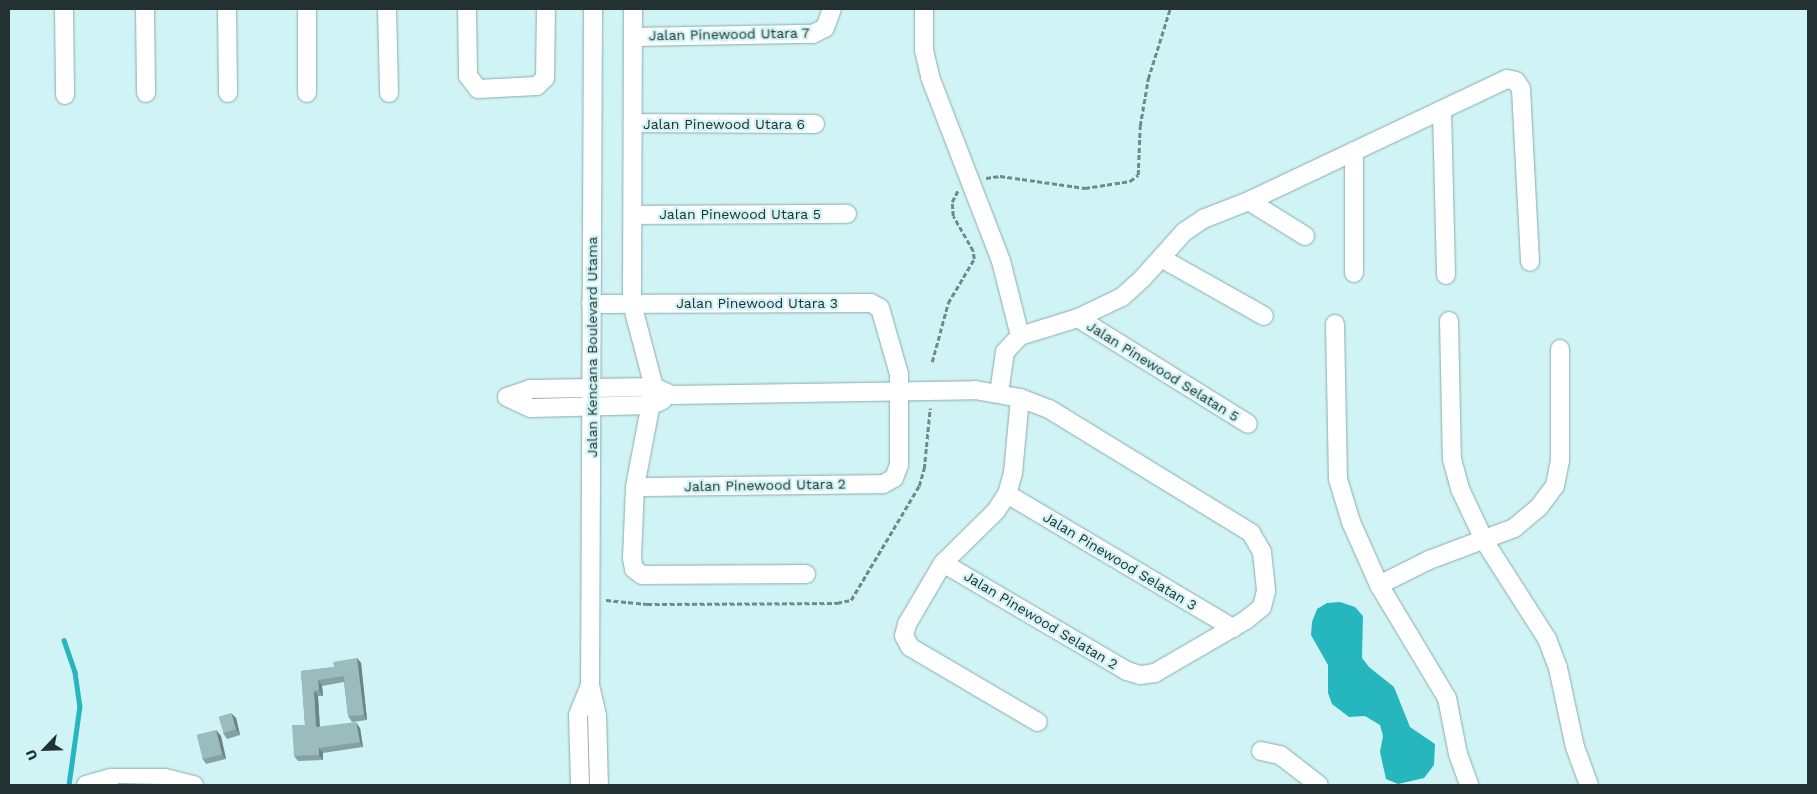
<!DOCTYPE html>
<html>
<head>
<meta charset="utf-8">
<style>
  body { margin:0 }
  #map { position:relative; width:1817px; height:794px; overflow:hidden; background:#d0f4f5; font-family:"Work Sans",sans-serif }
  div>[style] { position:absolute }
  .water>* { inset:0; background:#26b6bd }
  .stream>* { height:4.5px; margin:-2.25px; padding:0 2.25px; transform-origin:2.25px; border-radius:2.25px; background:#26b6bd }
  .path>* { height:2.5px; margin-top:-1.25px; transform-origin:0; background:repeating-linear-gradient(90deg,#71898a 0 5px,transparent 0 7.5px) }
  .roads { filter:drop-shadow(0 0 1px #8aabad) drop-shadow(0 0 1px #8aabad) }
  .minor>* { height:18px; margin:-9px; padding:0 9px; transform-origin:9px; border-radius:9px; background:#fff }
  .wall>* { inset:0; background:#84a2a3 }
  .shaded-wall>* { inset:0; background:#6c8484 }
  .building>* { inset:0; background:#9abcbd; transform-origin:0 0 }
  span { translate:-50% -50%; white-space:nowrap; text-align:center; line-height:1.15; -webkit-text-stroke:4.5px #d0f4f5; paint-order:stroke }
  .street-label { font-size:14px; color:#243132 }
  .frame { position:absolute; inset:0; border:10px solid #243132; pointer-events:none }
  .north { position:absolute; left:20px; top:724px; width:50px; height:50px; -webkit-text-stroke:4px #d0f4f5; paint-order:stroke; rotate:246deg; font-size:14px; font-weight:700; line-height:20px; text-align:center; color:#243132 }
  .north::after { content:''; display:block; margin:auto; width:18px; height:22px; background:#243132; clip-path:polygon(50% 0,100% 100%,50% 72%,0 100%) }
</style>
</head>
<body>
<div id="map">
  <div class="water">
    <div style="clip-path:polygon(1340px 602px,1355px 607px,1363px 616px,1362px 658px,1369px 667px,1394px 687px,1410px 727px,1435px 744px,1434px 765px,1424px 778px,1398px 784px,1386px 779px,1380px 752px,1383px 736px,1380px 725px,1365px 716px,1349px 717px,1332px 704px,1328px 693px,1328px 665px,1311px 635px,1312px 622px,1317px 609px,1327px 603px)"></div>
  </div>
  <div class="stream">
    <div style="left:64px;top:640px;width:34px;rotate:71deg"></div>
    <div style="left:75px;top:672px;width:34px;rotate:82deg"></div>
    <div style="left:80px;top:706px;width:80px;rotate:97.9deg"></div>
  </div>
  <div class="path">
    <div style="left:986px;top:178px;width:14px;rotate:-8deg"></div>
    <div style="left:1000px;top:176px;width:86px;rotate:8deg"></div>
    <div style="left:1085px;top:188px;width:46px;rotate:-8.8deg"></div>
    <div style="left:1130px;top:181px;width:10px;rotate:-37deg"></div>
    <div style="left:1138px;top:175px;width:49px;rotate:-87.7deg"></div>
    <div style="left:1140px;top:126px;width:48px;rotate:-80.3deg"></div>
    <div style="left:1148px;top:79px;width:73px;rotate:-72.6deg"></div>
    <div style="left:932px;top:362px;width:61px;rotate:-74.8deg"></div>
    <div style="left:948px;top:303px;width:51px;rotate:-59.4deg"></div>
    <div style="left:974px;top:259px;width:8px;rotate:-97deg"></div>
    <div style="left:973px;top:251px;width:40px;rotate:-119.7deg"></div>
    <div style="left:953px;top:216px;width:14px;rotate:-94deg"></div>
    <div style="left:952px;top:202px;width:13px;rotate:-63deg"></div>
    <div style="left:606px;top:600px;width:41px;rotate:5.6deg"></div>
    <div style="left:647px;top:604px;width:190px;rotate:-0.3deg"></div>
    <div style="left:837px;top:603px;width:14px;rotate:-12deg"></div>
    <div style="left:851px;top:600px;width:133px;rotate:-59.2deg"></div>
    <div style="left:919px;top:486px;width:18px;rotate:-74deg"></div>
    <div style="left:924px;top:469px;width:61px;rotate:-84.4deg"></div>
  </div>
  <div class="roads">
    <div class="minor">
      <div style="left:64px;top:9px;width:86px;rotate:89.3deg"></div>
      <div style="left:145px;top:9px;width:84px;rotate:89.3deg"></div>
      <div style="left:227px;top:9px;width:84px;rotate:89.3deg"></div>
      <div style="left:307px;top:9px;width:84px;rotate:90deg"></div>
      <div style="left:387px;top:9px;width:84px;rotate:88.6deg"></div>
      <div style="left:467px;top:9px;width:67px;rotate:89.1deg"></div>
      <div style="left:468px;top:76px;width:16px;rotate:52deg"></div>
      <div style="left:478px;top:89px;width:59px;rotate:-2.9deg"></div>
      <div style="left:537px;top:86px;width:11px;rotate:-45deg"></div>
      <div style="left:545px;top:78px;width:69px;rotate:-89.2deg"></div>
      <div style="left:593px;top:9px;width:676px;rotate:90.25deg"></div>
      <div style="left:590px;top:685px;width:31px;rotate:77deg"></div>
      <div style="left:597px;top:715px;width:70px;rotate:88.4deg"></div>
      <div style="left:633px;top:9px;width:295px;rotate:90.2deg"></div>
      <div style="left:632px;top:304px;width:86px;rotate:75.2deg"></div>
      <div style="left:654px;top:387px;width:102px;rotate:100.8deg"></div>
      <div style="left:635px;top:487px;width:71px;rotate:92.4deg"></div>
      <div style="left:632px;top:558px;width:11px;rotate:80deg"></div>
      <div style="left:634px;top:569px;width:10px;rotate:37deg"></div>
      <div style="left:642px;top:575px;width:164px;rotate:-0.3deg"></div>
      <div style="left:924px;top:9px;width:41px;rotate:90deg"></div>
      <div style="left:924px;top:50px;width:28px;rotate:77deg"></div>
      <div style="left:930px;top:77px;width:197px;rotate:68.9deg"></div>
      <div style="left:1001px;top:261px;width:77px;rotate:75.8deg"></div>
      <div style="left:633px;top:37px;width:180px;rotate:-1deg"></div>
      <div style="left:813px;top:34px;width:13px;rotate:-27deg"></div>
      <div style="left:825px;top:28px;width:20px;rotate:-70deg"></div>
      <div style="left:1442px;top:110px;width:165px;rotate:88.6deg"></div>
      <div style="left:633px;top:123px;width:182px;rotate:0.3deg"></div>
      <div style="left:1354px;top:151px;width:122px;rotate:90deg"></div>
      <div style="left:1249px;top:201px;width:66px;rotate:32deg"></div>
      <div style="left:633px;top:215px;width:214px;rotate:-0.3deg"></div>
      <div style="left:1161px;top:258px;width:118px;rotate:29.4deg"></div>
      <div style="left:591px;top:304px;width:280px;rotate:-0.2deg"></div>
      <div style="left:871px;top:303px;width:10px;rotate:29deg"></div>
      <div style="left:880px;top:308px;width:69px;rotate:73.9deg"></div>
      <div style="left:899px;top:374px;width:91px;rotate:90deg"></div>
      <div style="left:899px;top:465px;width:14px;rotate:111deg"></div>
      <div style="left:894px;top:478px;width:13px;rotate:151deg"></div>
      <div style="left:883px;top:484px;width:248px;rotate:179.3deg"></div>
      <div style="left:1078px;top:318px;width:200px;rotate:31.9deg"></div>
      <div style="left:1449px;top:321px;width:138px;rotate:88.8deg"></div>
      <div style="left:1452px;top:459px;width:31px;rotate:75deg"></div>
      <div style="left:1460px;top:489px;width:59px;rotate:64.7deg"></div>
      <div style="left:1485px;top:542px;width:115px;rotate:57.4deg"></div>
      <div style="left:1547px;top:639px;width:31px;rotate:69deg"></div>
      <div style="left:1558px;top:668px;width:81px;rotate:77.9deg"></div>
      <div style="left:1575px;top:747px;width:40px;rotate:69.8deg"></div>
      <div style="left:1335px;top:324px;width:155px;rotate:88.9deg"></div>
      <div style="left:1338px;top:479px;width:45px;rotate:73.2deg"></div>
      <div style="left:1351px;top:522px;width:69px;rotate:66deg"></div>
      <div style="left:1379px;top:585px;width:132px;rotate:59deg"></div>
      <div style="left:1447px;top:698px;width:57px;rotate:78.9deg"></div>
      <div style="left:1458px;top:754px;width:33px;rotate:70deg"></div>
      <div style="left:999px;top:393px;width:41px;rotate:-81.7deg"></div>
      <div style="left:1005px;top:352px;width:22px;rotate:-47deg"></div>
      <div style="left:1020px;top:336px;width:61px;rotate:-17.2deg"></div>
      <div style="left:1078px;top:318px;width:49px;rotate:-25.5deg"></div>
      <div style="left:1122px;top:297px;width:27px;rotate:-42deg"></div>
      <div style="left:1142px;top:279px;width:63px;rotate:-48.2deg"></div>
      <div style="left:1184px;top:232px;width:23px;rotate:-34deg"></div>
      <div style="left:1203px;top:219px;width:49px;rotate:-21.4deg"></div>
      <div style="left:1249px;top:201px;width:285px;rotate:-25.3deg"></div>
      <div style="left:1507px;top:79px;width:9px;rotate:13deg"></div>
      <div style="left:1516px;top:81px;width:9px;rotate:58deg"></div>
      <div style="left:1521px;top:89px;width:173px;rotate:87deg"></div>
      <div style="left:507px;top:397px;width:24px;rotate:-19deg"></div>
      <div style="left:530px;top:389px;width:124px;rotate:-0.9deg"></div>
      <div style="left:654px;top:387px;width:20px;rotate:24deg"></div>
      <div style="left:672px;top:395px;width:303px;rotate:-0.9deg"></div>
      <div style="left:975px;top:390px;width:46px;rotate:10.1deg"></div>
      <div style="left:1020px;top:398px;width:31px;rotate:21deg"></div>
      <div style="left:1049px;top:409px;width:237px;rotate:31.5deg"></div>
      <div style="left:1251px;top:533px;width:22px;rotate:60deg"></div>
      <div style="left:1262px;top:552px;width:39px;rotate:84deg"></div>
      <div style="left:1266px;top:591px;width:16px;rotate:104deg"></div>
      <div style="left:1262px;top:607px;width:21px;rotate:141deg"></div>
      <div style="left:1246px;top:620px;width:105px;rotate:149.8deg"></div>
      <div style="left:1155px;top:673px;width:15px;rotate:172deg"></div>
      <div style="left:1140px;top:675px;width:14px;rotate:-163deg"></div>
      <div style="left:1127px;top:671px;width:213px;rotate:-149.6deg"></div>
      <div style="left:507px;top:397px;width:26px;rotate:25deg"></div>
      <div style="left:531px;top:408px;width:121px;rotate:-1.4deg"></div>
      <div style="left:652px;top:405px;width:12px;rotate:-24deg"></div>
      <div style="left:1020px;top:398px;width:75px;rotate:95.3deg"></div>
      <div style="left:1013px;top:473px;width:22px;rotate:106deg"></div>
      <div style="left:1007px;top:494px;width:20px;rotate:123deg"></div>
      <div style="left:996px;top:511px;width:74px;rotate:135.5deg"></div>
      <div style="left:943px;top:563px;width:71px;rotate:120.5deg"></div>
      <div style="left:907px;top:624px;width:12px;rotate:104deg"></div>
      <div style="left:904px;top:636px;width:13px;rotate:61deg"></div>
      <div style="left:910px;top:647px;width:148px;rotate:30.4deg"></div>
      <div style="left:1007px;top:494px;width:263px;rotate:30.7deg"></div>
      <div style="left:1379px;top:585px;width:56px;rotate:-26.6deg"></div>
      <div style="left:1429px;top:560px;width:91px;rotate:-20.6deg"></div>
      <div style="left:1514px;top:528px;width:33px;rotate:-40deg"></div>
      <div style="left:1539px;top:507px;width:26px;rotate:-53deg"></div>
      <div style="left:1555px;top:486px;width:25px;rotate:-79deg"></div>
      <div style="left:1560px;top:461px;width:112px;rotate:-90deg"></div>
      <div style="left:1261px;top:751px;width:19px;rotate:12deg"></div>
      <div style="left:1280px;top:755px;width:49px;rotate:37.6deg"></div>
      <div style="left:86px;top:785px;width:26px;rotate:-16deg"></div>
      <div style="left:111px;top:778px;width:54px"></div>
      <div style="left:165px;top:778px;width:30px;rotate:14deg"></div>
      <div style="left:580px;top:785px;width:70px;rotate:-91.6deg"></div>
      <div style="left:578px;top:715px;width:32px;rotate:-68deg"></div>
    </div>
  </div>
  <div class="wall">
    <div style="clip-path:polygon(357px 658px,361px 663px,367px 720px,352px 722px,348px 716px,344px 682px,322px 686px,323px 696px,318px 696px,320px 727px,360px 728px,363px 747px,323px 753px,323px 760px,298px 761px,294px 756px,305px 725px,301px 671px,334px 667px)"></div>
    <div style="clip-path:polygon(236px 718px,240px 735px,227px 739px,223px 733px)"></div>
    <div style="clip-path:polygon(216px 730px,221px 736px,226px 759px,206px 764px,202px 758px)"></div>
  </div>
  <div class="shaded-wall">
    <div style="clip-path:polygon(357px 658px,361px 663px,367px 720px,364px 715px)"></div>
    <div style="clip-path:polygon(318px 680px,322px 686px,323px 696px,319px 690px)"></div>
    <div style="clip-path:polygon(314px 691px,318px 696px,320px 733px,316px 727px)"></div>
    <div style="clip-path:polygon(231px 713px,236px 718px,240px 735px,236px 729px)"></div>
    <div style="clip-path:polygon(356px 722px,360px 728px,363px 747px,360px 742px)"></div>
    <div style="clip-path:polygon(216px 730px,221px 736px,226px 759px,222px 754px)"></div>
    <div style="clip-path:polygon(319px 748px,323px 753px,323px 760px,319px 755px)"></div>
  </div>
  <div class="building">
    <div style="clip-path:polygon(357px 658px,364px 715px,348px 716px,344px 676px,318px 680px,319px 690px,314px 691px,316px 727px,356px 722px,360px 742px,319px 748px,319px 755px,294px 756px,292px 725px,305px 725px,301px 671px,334px 667px,333px 662px)"></div>
    <div style="left:231px;top:713px;width:17px;height:13px;rotate:73deg"></div>
    <div style="left:216px;top:730px;width:25px;height:20px;rotate:76deg"></div>
    <div style="clip-path:polygon(118px 783px,163px 784px,163px 785px,118px 785px)"></div>
  </div>
  <div class="street-label">
    <span style="left:729px;top:34px;rotate:-1deg">Jalan Pinewood Utara 7</span>
    <span style="left:724px;top:124px">Jalan Pinewood Utara 6</span>
    <span style="left:740px;top:214px">Jalan Pinewood Utara 5</span>
    <span style="left:757px;top:303px">Jalan Pinewood Utara 3</span>
    <span style="left:592px;top:347px;rotate:-90deg">Jalan Kencana Boulevard Utama</span>
    <span style="left:1163px;top:371px;rotate:32deg">Jalan Pinewood Selatan 5</span>
    <span style="left:765px;top:485px;rotate:-1deg">Jalan Pinewood Utara 2</span>
    <span style="left:1120px;top:561px;rotate:31deg">Jalan Pinewood Selatan 3</span>
    <span style="left:1041px;top:620px;rotate:31deg">Jalan Pinewood Selatan 2</span>
  </div>
  <div class="frame"></div>
  <div class="north">U</div>
</div>
</body>
</html>
